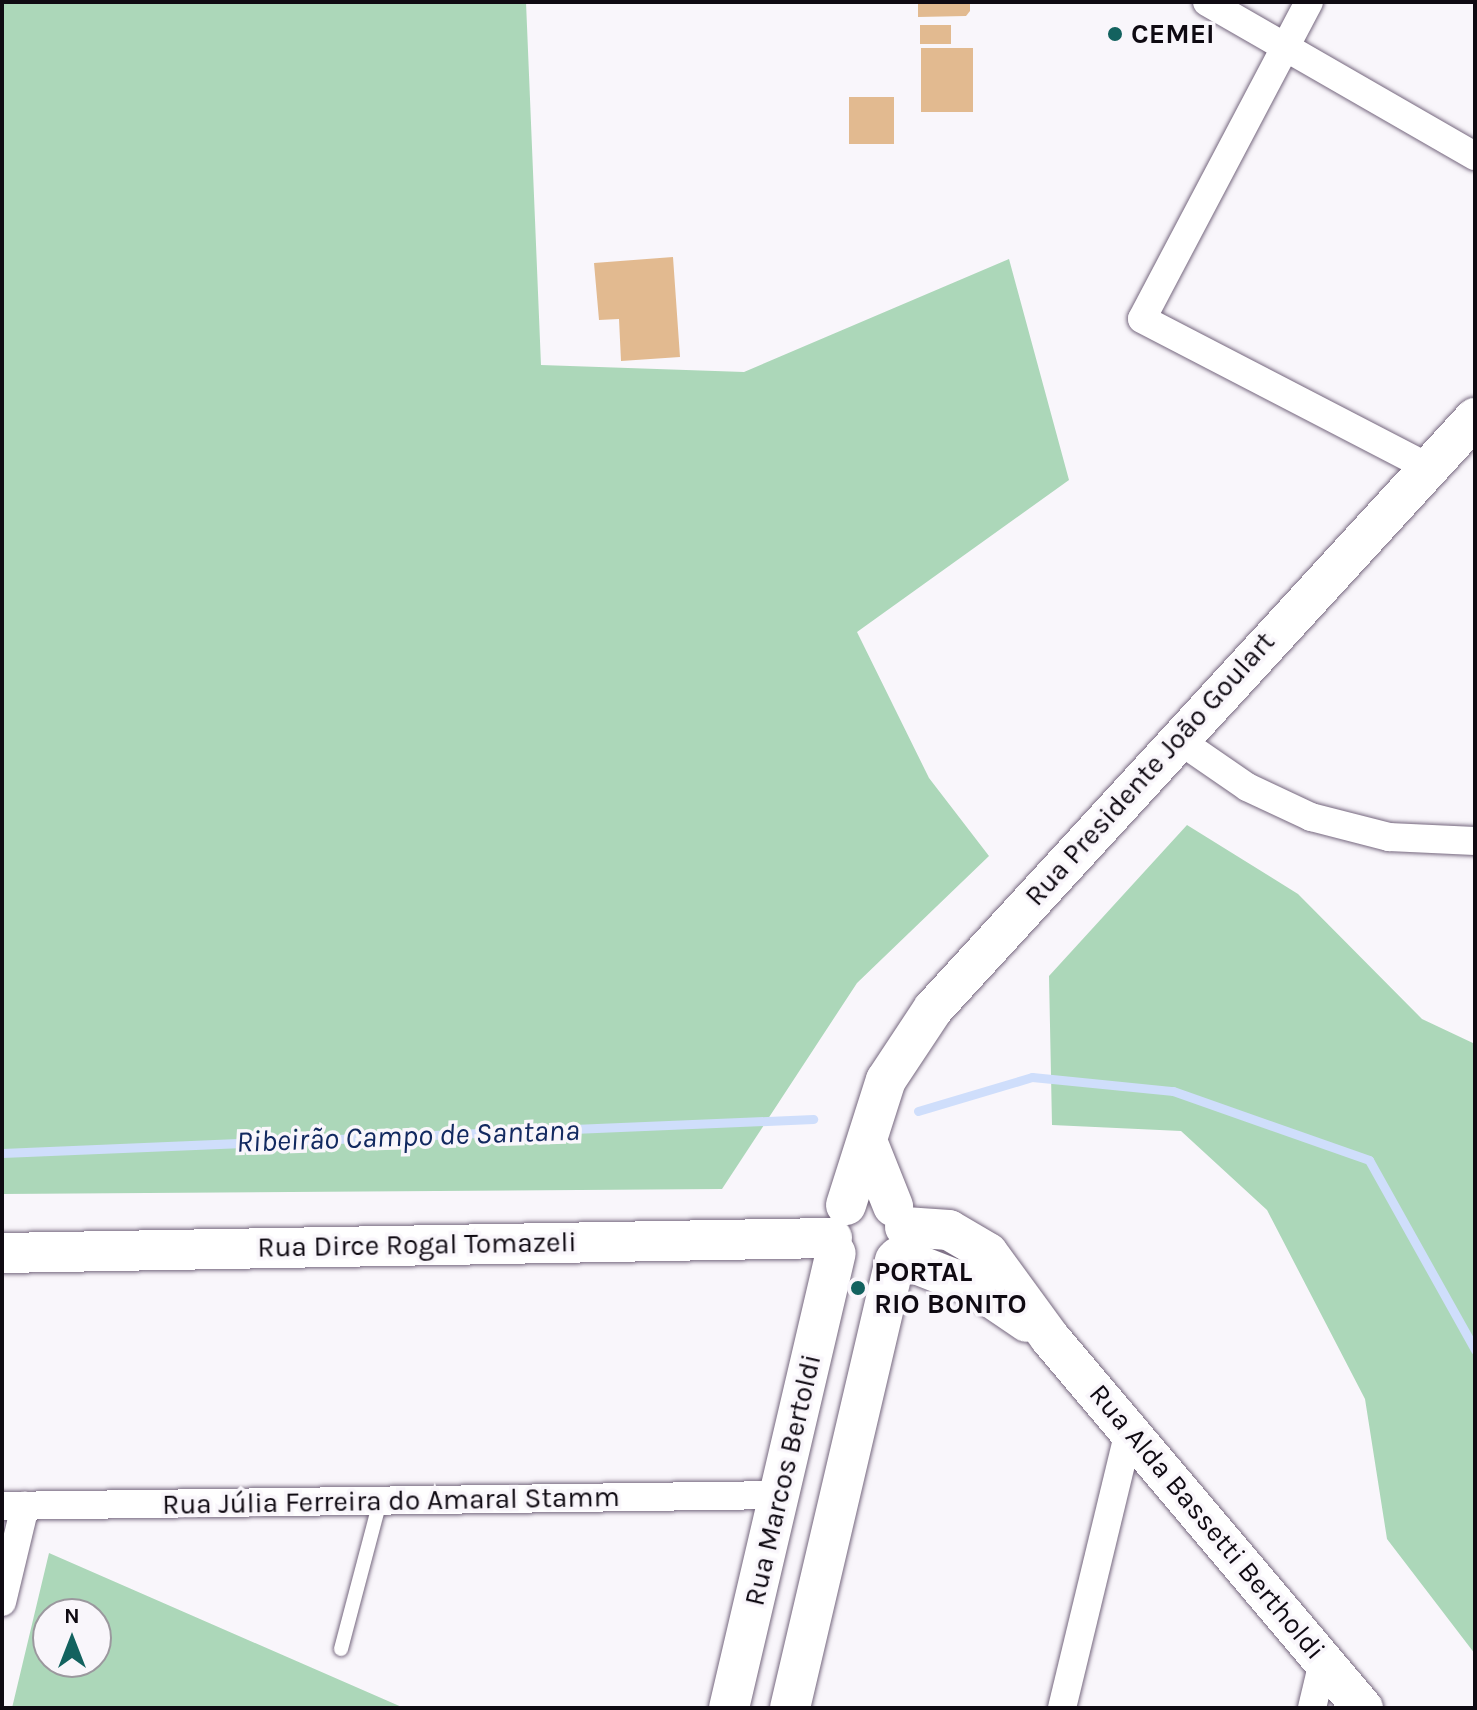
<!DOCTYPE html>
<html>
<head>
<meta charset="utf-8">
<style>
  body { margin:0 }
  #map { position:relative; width:1477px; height:1710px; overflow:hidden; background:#f9f6fb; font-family:Karla,sans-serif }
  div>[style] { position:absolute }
  .green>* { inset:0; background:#acd7b9 }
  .stream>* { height:9px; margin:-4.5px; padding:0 4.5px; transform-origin:4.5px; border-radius:4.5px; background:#cfdefb }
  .building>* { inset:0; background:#e2ba90; transform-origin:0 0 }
  .roads { filter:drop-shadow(0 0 2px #75677e) drop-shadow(0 0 2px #75677e) }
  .lane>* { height:14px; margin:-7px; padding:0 7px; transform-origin:7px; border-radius:7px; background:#fff }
  .street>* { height:28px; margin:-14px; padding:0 14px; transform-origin:14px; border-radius:14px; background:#fff }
  .secondary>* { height:40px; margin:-20px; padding:0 20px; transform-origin:20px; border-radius:20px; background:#fff }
  .dots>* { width:22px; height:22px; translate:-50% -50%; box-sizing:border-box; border:4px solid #f9f6fb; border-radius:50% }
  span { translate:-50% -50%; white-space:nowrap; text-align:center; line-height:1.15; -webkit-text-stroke:7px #f9f6fb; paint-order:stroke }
  .poi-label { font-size:28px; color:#0f0a12; font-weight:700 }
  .left { translate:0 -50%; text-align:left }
  .street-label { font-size:28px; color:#0f0a12 }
  .water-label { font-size:30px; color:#122960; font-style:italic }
  .frame { position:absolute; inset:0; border:4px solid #0f0a12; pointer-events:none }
  .north { position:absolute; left:32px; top:1598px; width:80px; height:80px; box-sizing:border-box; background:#f9f6fb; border:2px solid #9b989e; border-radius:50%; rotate:0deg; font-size:22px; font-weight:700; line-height:32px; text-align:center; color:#0f0a12 }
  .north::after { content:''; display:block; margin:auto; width:28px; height:36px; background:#13625f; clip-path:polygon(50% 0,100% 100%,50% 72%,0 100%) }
</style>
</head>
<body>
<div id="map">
  <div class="green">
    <div style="clip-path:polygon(2px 2px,526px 2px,541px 365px,744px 372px,1009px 259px,1069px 480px,857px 632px,929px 778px,989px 856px,857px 983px,722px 1189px,2px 1194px)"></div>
    <div style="clip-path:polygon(1187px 825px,1298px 894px,1422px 1019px,1475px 1044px,1475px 1654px,1387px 1539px,1365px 1399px,1267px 1210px,1181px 1131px,1052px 1125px,1049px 976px)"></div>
    <div style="clip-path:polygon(evenodd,49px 1553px,404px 1708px,12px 1708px,49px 1553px,48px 1614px,96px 1614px,96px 1662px,48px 1662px,48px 1614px)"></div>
  </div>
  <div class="stream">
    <div style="left:918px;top:1111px;width:119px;rotate:-16.6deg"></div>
    <div style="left:1032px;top:1077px;width:142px;rotate:5.7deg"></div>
    <div style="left:1173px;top:1091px;width:208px;rotate:19.4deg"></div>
    <div style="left:1369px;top:1160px;width:218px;rotate:60.8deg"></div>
    <div style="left:2px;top:1153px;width:812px;rotate:-2.4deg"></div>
  </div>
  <div class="building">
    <div style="clip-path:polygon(918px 2px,970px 2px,970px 11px,966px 16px,918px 17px)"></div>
    <div style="left:920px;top:25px;width:31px;height:19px"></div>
    <div style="left:921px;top:48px;width:52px;height:64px"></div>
    <div style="left:849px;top:97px;width:45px;height:47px"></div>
    <div style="clip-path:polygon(673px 257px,680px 357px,621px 361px,619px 319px,599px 320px,594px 263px)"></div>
  </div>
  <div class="roads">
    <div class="lane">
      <div style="left:341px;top:1649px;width:153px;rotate:-75.2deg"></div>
    </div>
    <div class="street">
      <div style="left:1207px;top:2px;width:309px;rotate:29.9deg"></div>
      <div style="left:1309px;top:2px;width:358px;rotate:117.8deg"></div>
      <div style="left:1142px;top:319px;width:321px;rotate:27.4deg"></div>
      <div style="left:1176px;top:738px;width:86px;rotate:34.6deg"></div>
      <div style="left:1247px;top:787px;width:71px;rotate:25.1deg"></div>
      <div style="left:1311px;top:817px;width:81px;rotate:14.4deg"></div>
      <div style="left:1389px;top:837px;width:86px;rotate:2.7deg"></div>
      <div style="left:2px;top:1506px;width:777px;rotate:-0.81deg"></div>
      <div style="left:2px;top:1602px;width:99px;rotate:-76.5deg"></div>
      <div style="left:1062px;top:1708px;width:290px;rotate:-76.4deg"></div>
      <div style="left:1312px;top:1708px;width:47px;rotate:-76.6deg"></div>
    </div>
    <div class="secondary">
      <div style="left:869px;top:1146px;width:65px;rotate:68.2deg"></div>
      <div style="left:846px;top:1205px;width:131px;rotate:-72.3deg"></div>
      <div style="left:886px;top:1080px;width:85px;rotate:-56.5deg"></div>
      <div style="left:933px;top:1009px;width:802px;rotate:-47.48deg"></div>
      <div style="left:905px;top:1227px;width:44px;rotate:3.9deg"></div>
      <div style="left:949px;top:1230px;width:45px;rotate:30.5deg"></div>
      <div style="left:988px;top:1253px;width:105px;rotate:53.9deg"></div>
      <div style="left:1050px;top:1338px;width:485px;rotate:49.8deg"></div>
      <div style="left:2px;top:1253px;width:830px;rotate:-1.04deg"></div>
      <div style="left:898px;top:1257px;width:85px;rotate:21.4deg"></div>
      <div style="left:977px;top:1288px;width:60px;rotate:34.2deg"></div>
      <div style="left:729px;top:1708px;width:467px;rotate:-76.8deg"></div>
      <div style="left:790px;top:1708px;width:460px;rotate:-76.8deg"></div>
    </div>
  </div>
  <div class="dots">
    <div style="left:1115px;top:34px;background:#13625f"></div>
    <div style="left:858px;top:1288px;background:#13625f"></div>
  </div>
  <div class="poi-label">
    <span class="left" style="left:1131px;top:34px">CEMEI</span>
    <span class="left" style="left:874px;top:1288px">PORTAL<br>RIO BONITO</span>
  </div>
  <div class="street-label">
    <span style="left:1150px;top:769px;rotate:-48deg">Rua Presidente João Goulart</span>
    <span style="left:417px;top:1245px;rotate:-1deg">Rua Dirce Rogal Tomazeli</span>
    <span style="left:783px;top:1480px;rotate:-77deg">Rua Marcos Bertoldi</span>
    <span style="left:391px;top:1501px;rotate:-1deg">Rua Júlia Ferreira do Amaral Stamm</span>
    <span style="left:1207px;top:1522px;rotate:50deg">Rua Alda Bassetti Bertholdi</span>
  </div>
  <div class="water-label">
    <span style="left:408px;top:1136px;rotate:-2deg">Ribeirão Campo de Santana</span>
  </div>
  <div class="frame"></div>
  <div class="north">N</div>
</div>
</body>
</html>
